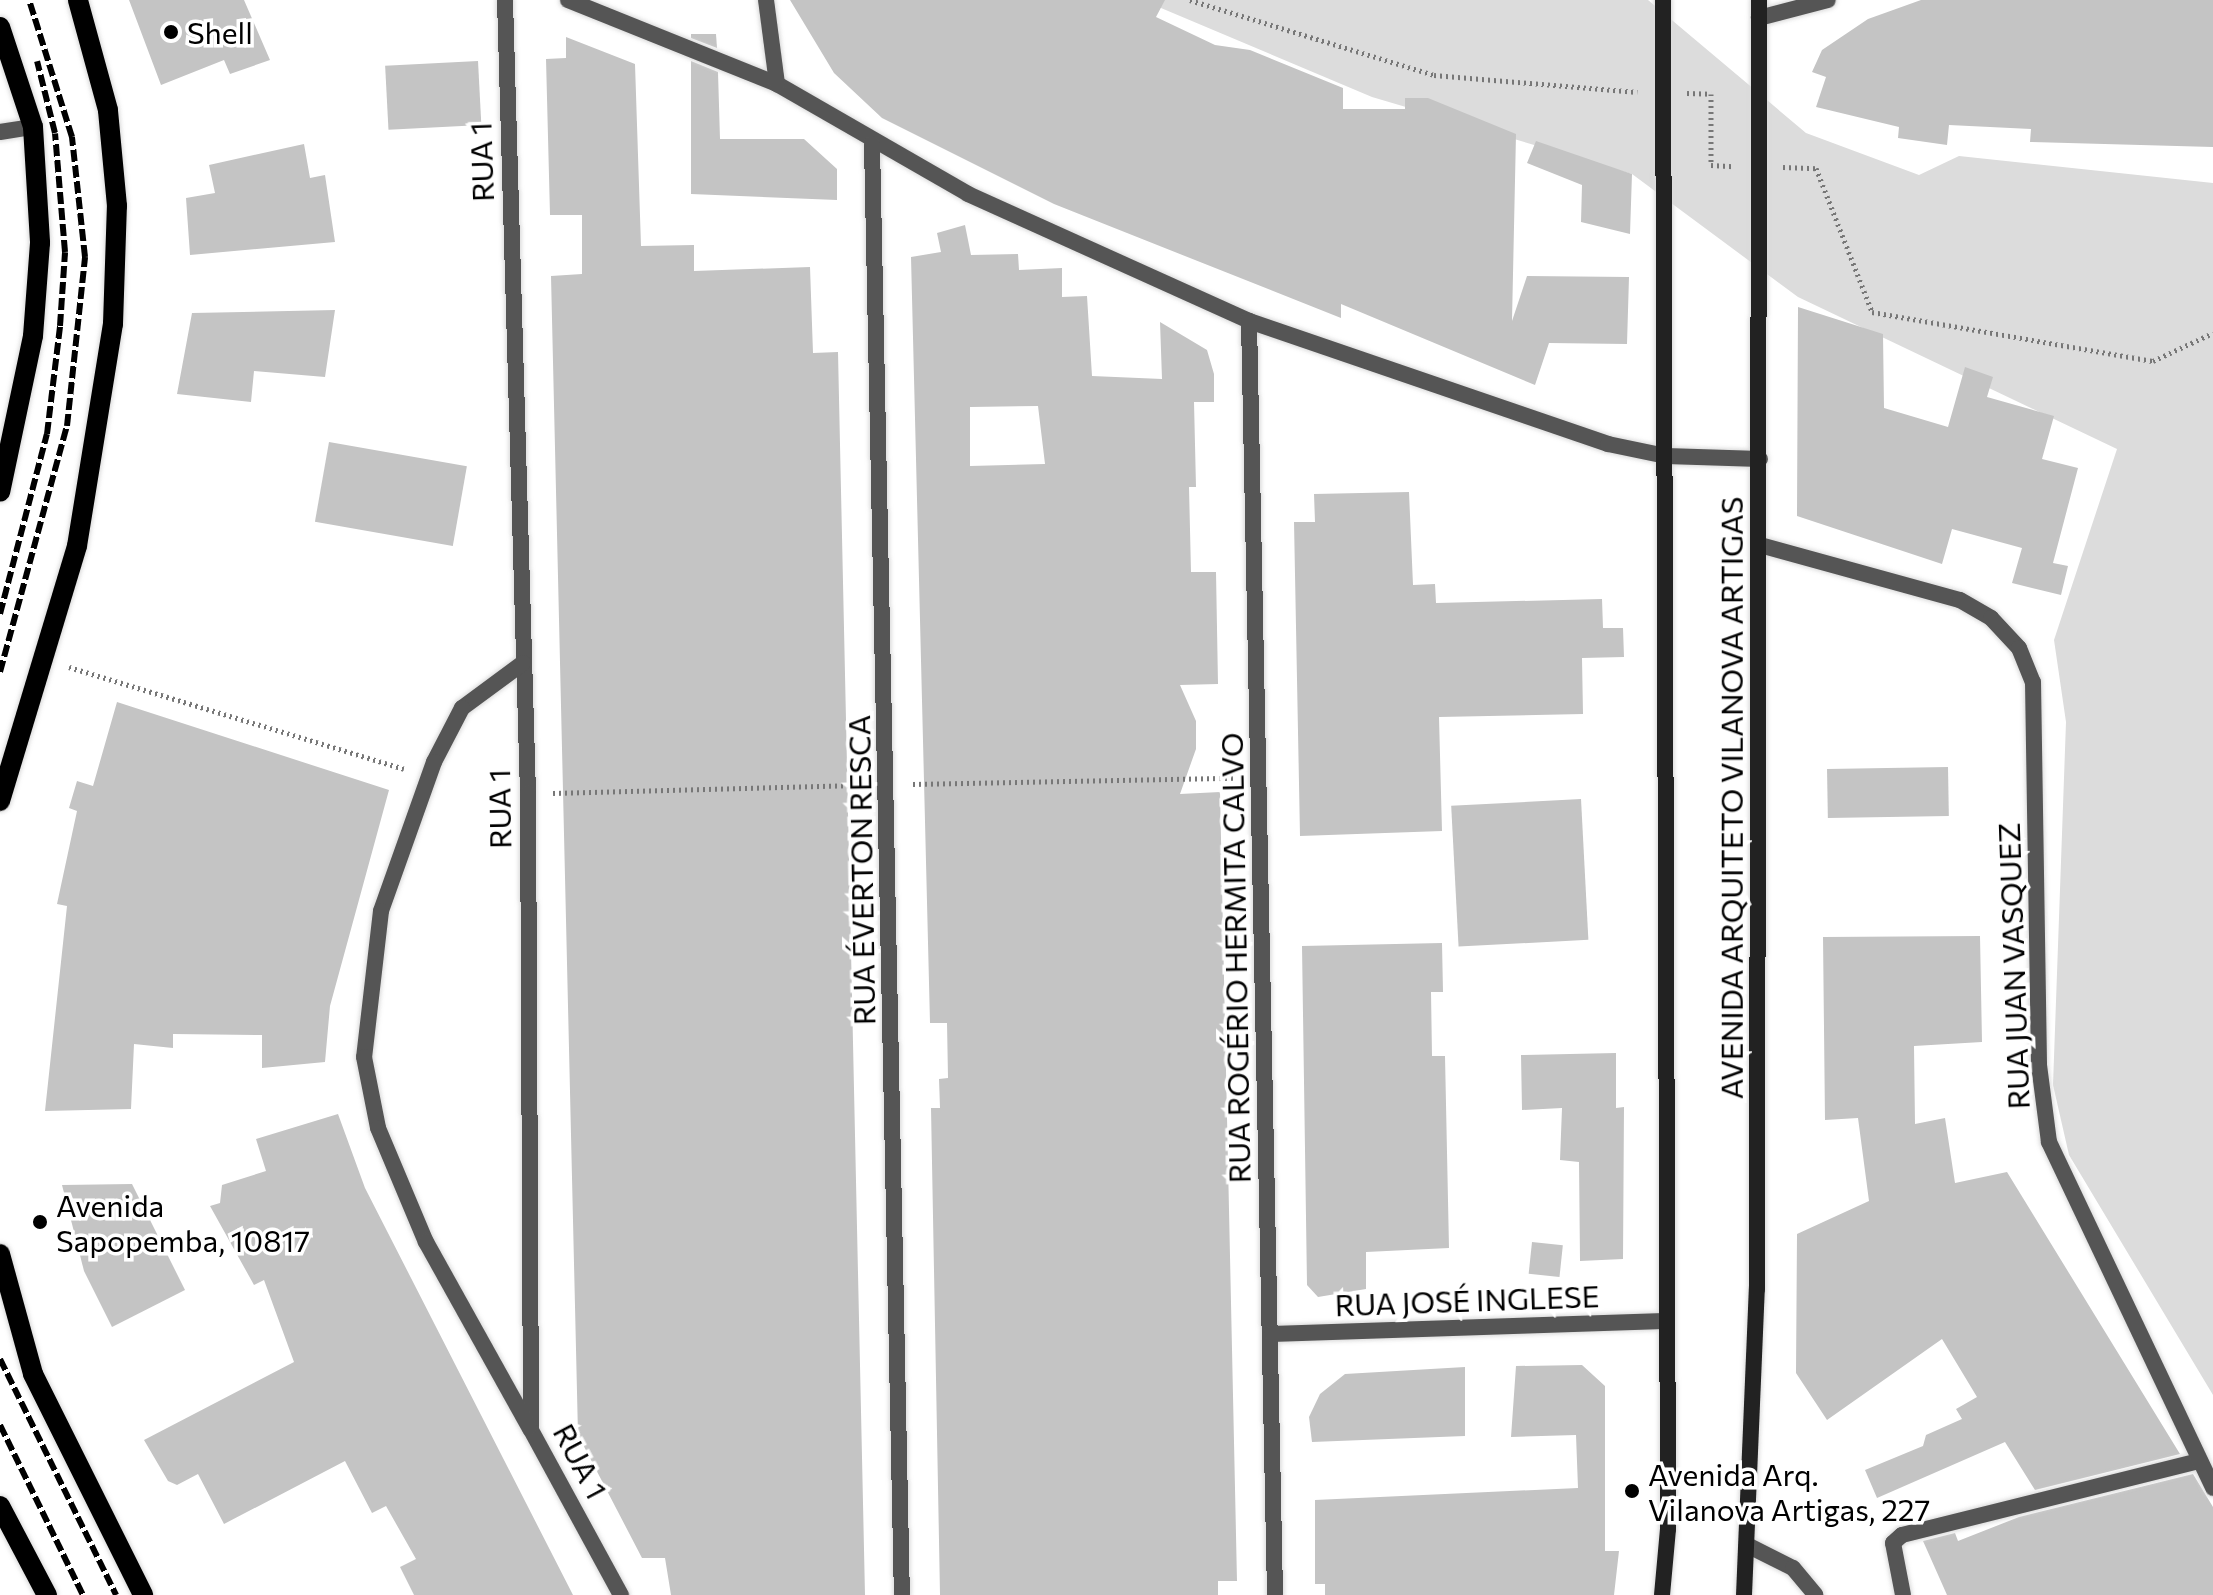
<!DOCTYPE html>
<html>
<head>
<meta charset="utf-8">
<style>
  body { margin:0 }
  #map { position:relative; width:2213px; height:1595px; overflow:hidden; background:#fff; font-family:Commissioner,sans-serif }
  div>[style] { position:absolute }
  .green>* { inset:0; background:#dcdcdc }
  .building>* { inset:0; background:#c4c4c4; transform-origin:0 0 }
  .path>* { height:5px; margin-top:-2.5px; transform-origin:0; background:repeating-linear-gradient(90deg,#777 0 2px,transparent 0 6px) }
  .roads { filter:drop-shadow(0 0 2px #dbdbdb) drop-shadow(0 0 2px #dbdbdb) }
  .lane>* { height:16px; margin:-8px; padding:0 8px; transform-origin:8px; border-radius:8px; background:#555 }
  .street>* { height:16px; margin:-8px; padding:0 8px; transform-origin:8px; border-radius:8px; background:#555 }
  .secondary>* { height:16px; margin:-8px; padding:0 8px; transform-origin:8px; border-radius:8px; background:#222 }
  .primary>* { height:20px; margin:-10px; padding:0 10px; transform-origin:10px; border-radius:10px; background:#000 }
  .rail>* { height:6px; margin-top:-3px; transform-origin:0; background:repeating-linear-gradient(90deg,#000 0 12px,transparent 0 16px) }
  .dots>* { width:22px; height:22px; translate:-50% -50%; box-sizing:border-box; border:4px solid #fff; border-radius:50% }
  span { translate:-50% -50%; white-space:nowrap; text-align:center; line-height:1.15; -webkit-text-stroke:7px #fff; paint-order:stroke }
  .poi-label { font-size:30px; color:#000 }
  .left { translate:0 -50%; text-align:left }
  .street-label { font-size:30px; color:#000 }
</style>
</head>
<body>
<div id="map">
  <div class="green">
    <div style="clip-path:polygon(1142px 0,1648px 0,1806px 133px,1919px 175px,1959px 156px,2213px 183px,2213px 1395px,2069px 1155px,2053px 1085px,2066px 722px,2054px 640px,2117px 449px,1798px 297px,1632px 174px,1372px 97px)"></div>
  </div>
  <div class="building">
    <div style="clip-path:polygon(129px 0,244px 0,270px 60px,230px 74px,224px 60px,161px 85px)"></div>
    <div style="clip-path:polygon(790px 0,1165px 0,1156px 17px,1215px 45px,1250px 50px,1343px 88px,1343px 109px,1405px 109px,1405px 98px,1428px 98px,1516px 134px,1512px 321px,1527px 276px,1629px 277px,1627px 344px,1549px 343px,1535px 385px,1341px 304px,1341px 318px,1054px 204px,882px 118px,834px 73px)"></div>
    <div style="clip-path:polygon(1921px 0,2213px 0,2213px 147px,2030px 142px,2031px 129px,1949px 125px,1947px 145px,1898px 138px,1899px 127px,1816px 107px,1826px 77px,1812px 72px,1822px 50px,1868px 19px)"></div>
    <div style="clip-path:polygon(691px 34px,716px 34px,717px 48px,691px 38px)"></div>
    <div style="clip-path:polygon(566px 37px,635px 64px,641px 246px,694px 245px,694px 271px,810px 267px,813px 353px,838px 352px,865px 1595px,671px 1595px,665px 1558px,642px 1558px,578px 1435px,551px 276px,582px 274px,582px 215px,550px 215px,546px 59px,566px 58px)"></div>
    <div style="left:478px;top:61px;width:64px;height:93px;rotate:87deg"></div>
    <div style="clip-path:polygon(691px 61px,718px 72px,720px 139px,804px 139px,837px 169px,837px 200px,691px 194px)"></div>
    <div style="clip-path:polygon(1536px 141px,1632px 174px,1630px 234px,1581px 222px,1582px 185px,1527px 163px)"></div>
    <div style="clip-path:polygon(304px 144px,310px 178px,325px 175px,335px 242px,190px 255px,186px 198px,215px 193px,209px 165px)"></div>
    <div style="clip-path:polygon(evenodd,965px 225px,971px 255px,1018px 254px,1019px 270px,1062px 268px,1062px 297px,1087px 296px,1092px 376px,1162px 379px,1160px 322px,1207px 350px,1214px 374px,1214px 402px,1194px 402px,1196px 487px,1189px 487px,1191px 572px,1216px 572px,1218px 684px,1180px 685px,1196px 721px,1196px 749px,1180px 794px,1220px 792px,1237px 1581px,1218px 1581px,1218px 1595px,940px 1595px,931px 1108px,940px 1108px,939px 1079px,948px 1078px,947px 1023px,930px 1023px,911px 257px,941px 252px,937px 233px,965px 225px,1038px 406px,1045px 464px,970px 466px,970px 407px,1038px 406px)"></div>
    <div style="clip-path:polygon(1798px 307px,1883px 334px,1884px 408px,1948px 427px,1965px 367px,1993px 377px,1987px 397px,2054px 416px,2042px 459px,2078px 468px,2053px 563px,2068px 566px,2061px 595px,2012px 583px,2022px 548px,1952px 529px,1942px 564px,1797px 516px)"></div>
    <div style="clip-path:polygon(335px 310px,325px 377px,254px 371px,251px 402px,177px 394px,192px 313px)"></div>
    <div style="left:329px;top:442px;width:140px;height:81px;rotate:10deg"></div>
    <div style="clip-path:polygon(1409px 492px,1413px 585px,1435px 584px,1436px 603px,1602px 599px,1603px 628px,1623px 628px,1624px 657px,1582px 658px,1583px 714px,1439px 717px,1442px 831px,1300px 836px,1294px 522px,1315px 522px,1314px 494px)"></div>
    <div style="clip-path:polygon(117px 702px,389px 790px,330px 1006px,325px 1062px,262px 1068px,262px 1035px,173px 1034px,173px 1048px,134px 1044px,131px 1109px,45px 1111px,67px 906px,57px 904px,77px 811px,69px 808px,77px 781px,93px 786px)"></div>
    <div style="left:1948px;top:767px;width:49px;height:121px;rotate:89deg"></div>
    <div style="left:1581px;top:799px;width:141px;height:130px;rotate:87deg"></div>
    <div style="clip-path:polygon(1980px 936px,1982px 1042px,1914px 1046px,1915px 1124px,1945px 1118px,1955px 1183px,2007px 1172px,2180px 1454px,2035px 1490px,2005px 1442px,1877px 1498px,1865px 1470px,1923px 1446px,1926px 1435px,1962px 1419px,1956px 1409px,1977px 1397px,1942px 1339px,1827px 1420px,1796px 1373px,1797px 1234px,1869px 1201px,1858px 1118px,1825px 1120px,1823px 937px)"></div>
    <div style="clip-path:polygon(1442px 943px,1443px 992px,1431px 992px,1432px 1056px,1445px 1056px,1449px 1248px,1366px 1252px,1366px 1289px,1318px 1297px,1307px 1285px,1302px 946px)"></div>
    <div style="clip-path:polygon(1616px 1053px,1616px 1108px,1624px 1107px,1623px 1259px,1580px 1261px,1579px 1162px,1560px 1160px,1562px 1108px,1522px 1110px,1521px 1055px)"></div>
    <div style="clip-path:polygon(338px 1114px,365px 1188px,573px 1595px,414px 1595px,400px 1567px,416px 1559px,386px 1506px,372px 1513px,345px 1461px,224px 1524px,198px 1474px,177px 1485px,168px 1481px,144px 1440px,294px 1362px,264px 1280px,254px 1285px,210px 1206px,220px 1203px,222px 1185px,266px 1171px,256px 1139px)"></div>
    <div style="clip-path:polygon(132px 1184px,185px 1290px,112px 1327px,84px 1271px,62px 1185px)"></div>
    <div style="left:1532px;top:1242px;width:31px;height:32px;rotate:6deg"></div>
    <div style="clip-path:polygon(1582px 1365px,1605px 1386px,1605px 1551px,1619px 1551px,1614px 1595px,1325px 1595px,1325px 1584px,1315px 1584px,1315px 1500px,1578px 1488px,1576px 1435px,1511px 1437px,1516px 1366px)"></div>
    <div style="clip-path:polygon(1465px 1367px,1465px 1436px,1312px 1442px,1309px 1417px,1320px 1394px,1345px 1374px)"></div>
    <div style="clip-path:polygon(2193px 1474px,2213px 1507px,2213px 1595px,1947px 1595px,1923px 1541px,1955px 1533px,1958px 1541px,2019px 1517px)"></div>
  </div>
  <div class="path">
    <div style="left:1190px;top:0;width:255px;rotate:17.1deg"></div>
    <div style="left:1434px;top:75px;width:204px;rotate:4.8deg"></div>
    <div style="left:1687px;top:93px;width:24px;rotate:2deg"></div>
    <div style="left:1711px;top:94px;width:71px;rotate:90deg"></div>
    <div style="left:1711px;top:165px;width:22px;rotate:3deg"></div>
    <div style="left:1783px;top:167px;width:33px;rotate:2deg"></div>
    <div style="left:1816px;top:168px;width:155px;rotate:68.7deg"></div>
    <div style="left:1872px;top:312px;width:285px;rotate:9.9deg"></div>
    <div style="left:2153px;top:361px;width:66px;rotate:-25deg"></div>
    <div style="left:69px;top:667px;width:350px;rotate:16.9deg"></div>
    <div style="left:913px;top:784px;width:322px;rotate:-1.1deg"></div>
    <div style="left:553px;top:793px;width:306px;rotate:-1.5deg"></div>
  </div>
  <div class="roads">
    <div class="lane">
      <div style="left:1893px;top:1543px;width:12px;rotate:-42deg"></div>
      <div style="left:1902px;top:1535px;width:306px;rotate:-14deg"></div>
    </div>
    <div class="street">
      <div style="left:505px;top:0;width:793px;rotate:88.34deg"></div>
      <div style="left:528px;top:793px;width:637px;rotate:89.73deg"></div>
      <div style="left:531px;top:1430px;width:188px;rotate:61.4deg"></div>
      <div style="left:568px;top:0;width:225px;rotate:21.9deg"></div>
      <div style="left:777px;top:84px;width:220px;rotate:29.9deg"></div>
      <div style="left:968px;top:194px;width:308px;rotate:24.3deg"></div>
      <div style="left:1249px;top:321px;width:379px;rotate:18.9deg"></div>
      <div style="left:1608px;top:444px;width:59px;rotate:11.7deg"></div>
      <div style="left:1666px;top:456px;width:94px;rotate:1.8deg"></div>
      <div style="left:766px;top:0;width:85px;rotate:82.5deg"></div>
      <div style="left:1759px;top:18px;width:71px;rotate:-14.6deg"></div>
      <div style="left:0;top:132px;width:33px;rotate:-9deg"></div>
      <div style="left:872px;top:144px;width:1451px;rotate:88.82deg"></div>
      <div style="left:1249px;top:321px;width:1274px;rotate:88.83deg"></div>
      <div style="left:1760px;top:545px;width:207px;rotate:15.4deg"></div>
      <div style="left:1960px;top:600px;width:36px;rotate:30deg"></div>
      <div style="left:1991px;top:618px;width:41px;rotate:47deg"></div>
      <div style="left:2019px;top:648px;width:37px;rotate:68deg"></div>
      <div style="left:2033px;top:682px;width:383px;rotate:89.1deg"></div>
      <div style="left:2039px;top:1065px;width:78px;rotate:82.6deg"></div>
      <div style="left:2049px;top:1142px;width:383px;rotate:64.6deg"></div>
      <div style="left:523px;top:663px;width:76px;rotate:143.6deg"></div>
      <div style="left:462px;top:708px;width:61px;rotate:117.4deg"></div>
      <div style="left:434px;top:762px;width:158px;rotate:109.6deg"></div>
      <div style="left:381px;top:911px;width:147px;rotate:96.6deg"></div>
      <div style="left:364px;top:1057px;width:72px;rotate:78.8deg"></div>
      <div style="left:378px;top:1128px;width:124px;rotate:67.2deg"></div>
      <div style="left:426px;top:1242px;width:212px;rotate:60.9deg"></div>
      <div style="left:1272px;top:1334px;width:392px;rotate:-1.9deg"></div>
      <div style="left:1893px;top:1543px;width:53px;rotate:79.1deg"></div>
      <div style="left:1747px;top:1545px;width:51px;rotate:26.6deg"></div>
      <div style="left:1793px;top:1568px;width:35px;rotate:50deg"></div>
    </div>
    <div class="secondary">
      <div style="left:1662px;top:1595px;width:66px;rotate:-84.8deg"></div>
      <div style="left:1668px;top:1529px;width:1529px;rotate:-90.19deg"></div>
      <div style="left:1744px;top:1595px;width:306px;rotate:-87.6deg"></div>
      <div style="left:1757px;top:1289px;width:1289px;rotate:-89.91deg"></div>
    </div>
    <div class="primary">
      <div style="left:0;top:27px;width:105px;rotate:71.7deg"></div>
      <div style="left:33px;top:127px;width:116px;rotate:86.5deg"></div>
      <div style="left:40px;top:243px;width:93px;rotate:94.3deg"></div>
      <div style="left:33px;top:336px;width:159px;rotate:101.9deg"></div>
      <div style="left:0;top:801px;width:266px;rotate:-73.2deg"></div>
      <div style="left:77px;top:546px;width:225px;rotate:-80.8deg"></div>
      <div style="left:113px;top:324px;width:118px;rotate:-88.1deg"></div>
      <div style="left:117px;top:206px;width:96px;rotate:-95.4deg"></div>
      <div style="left:108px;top:110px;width:114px;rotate:-105.3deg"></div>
      <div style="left:0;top:1254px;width:124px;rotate:74.6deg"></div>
      <div style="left:33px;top:1374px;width:247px;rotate:63.5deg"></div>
      <div style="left:0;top:1506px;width:101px;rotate:62.2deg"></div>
    </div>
  </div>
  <div class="rail">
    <div style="left:0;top:614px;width:186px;rotate:-75.4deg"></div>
    <div style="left:47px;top:434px;width:109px;rotate:-83.1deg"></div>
    <div style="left:60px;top:326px;width:74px;rotate:-86.1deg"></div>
    <div style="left:65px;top:252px;width:119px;rotate:-94.8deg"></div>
    <div style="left:55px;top:133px;width:74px;rotate:-104deg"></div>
    <div style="left:0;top:672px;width:255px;rotate:-74.8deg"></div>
    <div style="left:67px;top:426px;width:170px;rotate:-83.9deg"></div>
    <div style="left:85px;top:257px;width:121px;rotate:-96.2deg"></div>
    <div style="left:72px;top:137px;width:144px;rotate:-107.4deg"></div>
    <div style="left:0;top:1359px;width:263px;rotate:63.8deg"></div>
    <div style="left:0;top:1425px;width:189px;rotate:64deg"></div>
  </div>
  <div class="dots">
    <div style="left:171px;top:32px;background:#000"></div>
    <div style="left:40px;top:1222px;background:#000"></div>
    <div style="left:1632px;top:1491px;background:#000"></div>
  </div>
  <div class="poi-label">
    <span class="left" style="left:187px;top:32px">Shell</span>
    <span class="left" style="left:56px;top:1222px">Avenida<br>Sapopemba, 10817</span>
    <span class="left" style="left:1648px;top:1491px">Avenida Arq.<br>Vilanova Artigas, 227</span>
  </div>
  <div class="street-label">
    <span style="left:481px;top:162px;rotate:-92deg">RUA 1</span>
    <span style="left:1731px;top:798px;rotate:-90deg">AVENIDA ARQUITETO VILANOVA ARTIGAS</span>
    <span style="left:499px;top:809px;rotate:-91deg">RUA 1</span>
    <span style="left:861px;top:870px;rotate:-91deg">RUA ÉVERTON RESCA</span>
    <span style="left:1235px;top:958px;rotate:-91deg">RUA ROGÉRIO HERMITA CALVO</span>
    <span style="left:2013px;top:966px;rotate:-92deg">RUA JUAN VASQUEZ</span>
    <span style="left:1467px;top:1300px;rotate:-2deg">RUA JOSÉ INGLESE</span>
    <span style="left:581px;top:1461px;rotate:62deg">RUA 1</span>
  </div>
</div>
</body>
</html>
